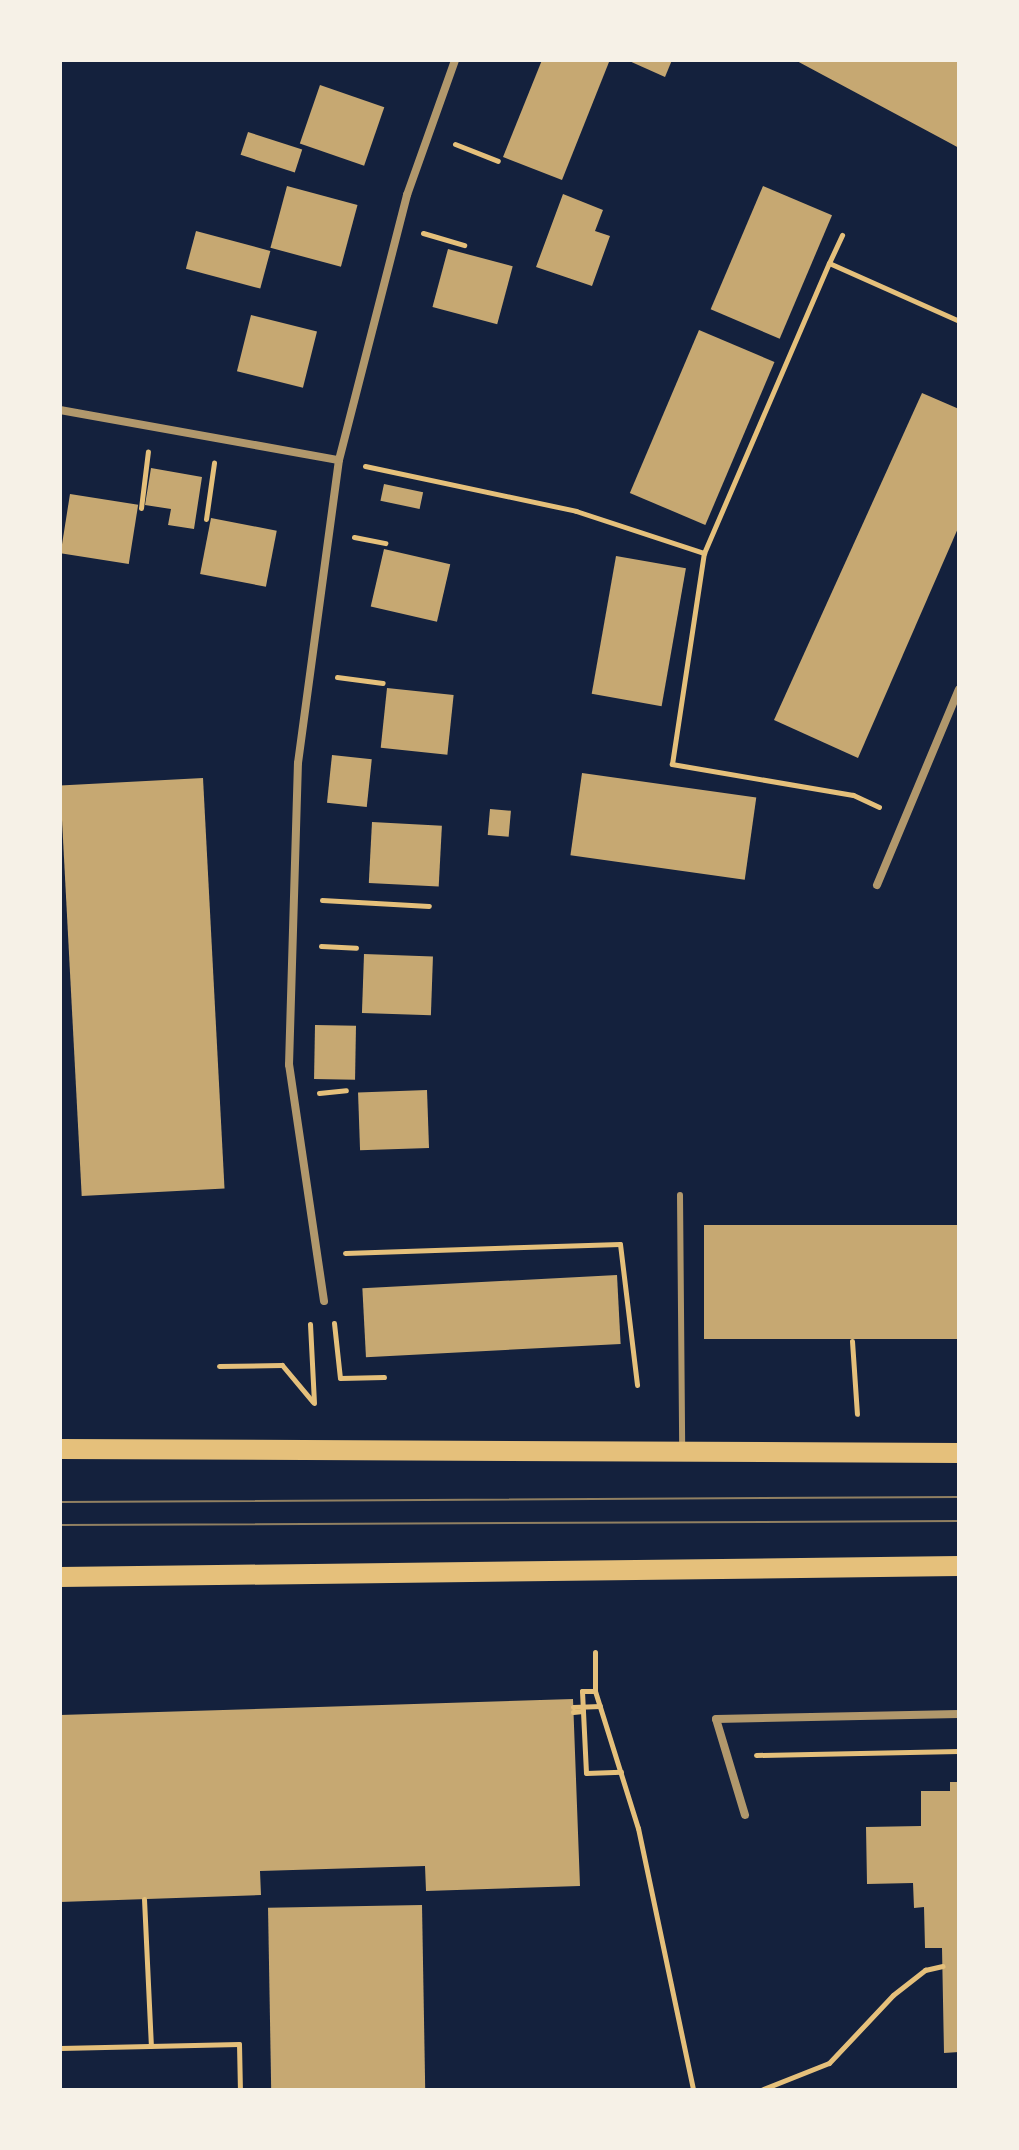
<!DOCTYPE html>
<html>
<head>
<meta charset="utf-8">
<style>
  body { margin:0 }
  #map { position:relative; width:1019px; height:2150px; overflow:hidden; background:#14213d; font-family:Poppins,sans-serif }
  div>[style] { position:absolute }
  .building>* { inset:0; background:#c6a872; transform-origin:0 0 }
  .path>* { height:5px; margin:-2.5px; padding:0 2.5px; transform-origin:2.5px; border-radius:2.5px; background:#e5c07b }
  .service>* { height:6px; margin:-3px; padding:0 3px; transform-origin:3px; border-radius:3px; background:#b1986c }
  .minor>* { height:8px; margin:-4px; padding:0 4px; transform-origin:4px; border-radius:4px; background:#b1986c }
  .primary>* { height:20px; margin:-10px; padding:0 10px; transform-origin:10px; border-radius:10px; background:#e5c07b }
  .tram>* { height:2px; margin:-1px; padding:0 1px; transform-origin:1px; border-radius:1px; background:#918062 }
  span { translate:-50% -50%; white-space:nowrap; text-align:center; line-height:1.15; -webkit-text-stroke:6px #f6f1e7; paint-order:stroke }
  .frame { position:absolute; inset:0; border:62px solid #f6f1e7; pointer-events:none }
</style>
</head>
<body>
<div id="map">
  <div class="building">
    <div style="clip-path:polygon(542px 60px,609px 62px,562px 180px,503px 157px)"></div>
    <div style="clip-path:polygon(627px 60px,672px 60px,665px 77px)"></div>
    <div style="clip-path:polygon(795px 60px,959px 60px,959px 148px,948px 142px)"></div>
    <div style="left:320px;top:85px;width:68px;height:62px;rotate:19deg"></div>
    <div style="left:248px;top:132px;width:57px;height:24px;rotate:18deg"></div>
    <div style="left:287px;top:186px;width:73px;height:64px;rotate:15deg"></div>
    <div style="left:763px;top:186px;width:75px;height:134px;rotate:23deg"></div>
    <div style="clip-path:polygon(563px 194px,603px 210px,595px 231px,610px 236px,592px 286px,536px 267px)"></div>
    <div style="left:196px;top:231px;width:77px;height:39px;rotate:15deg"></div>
    <div style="left:448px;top:249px;width:67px;height:60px;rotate:15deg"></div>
    <div style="left:251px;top:315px;width:68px;height:58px;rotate:14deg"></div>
    <div style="left:699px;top:330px;width:82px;height:177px;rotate:23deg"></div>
    <div style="clip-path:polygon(922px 393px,959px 409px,959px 526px,858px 758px,774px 720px)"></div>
    <div style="clip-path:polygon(151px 468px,202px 477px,194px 529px,168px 525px,171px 509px,145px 505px)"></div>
    <div style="left:384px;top:484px;width:40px;height:17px;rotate:12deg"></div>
    <div style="left:70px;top:494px;width:69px;height:60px;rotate:9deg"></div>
    <div style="left:211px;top:518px;width:67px;height:57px;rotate:11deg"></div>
    <div style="left:384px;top:549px;width:68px;height:59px;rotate:13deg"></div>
    <div style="left:616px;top:556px;width:71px;height:140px;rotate:10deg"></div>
    <div style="left:387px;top:688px;width:67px;height:60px;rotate:6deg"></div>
    <div style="left:332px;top:755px;width:40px;height:48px;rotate:6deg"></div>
    <div style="left:582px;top:773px;width:176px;height:83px;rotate:8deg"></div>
    <div style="left:203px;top:778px;width:411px;height:143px;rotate:87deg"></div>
    <div style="left:490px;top:809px;width:21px;height:26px;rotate:5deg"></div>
    <div style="left:372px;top:822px;width:70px;height:61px;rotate:3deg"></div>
    <div style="left:364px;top:954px;width:69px;height:59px;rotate:2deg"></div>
    <div style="left:315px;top:1025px;width:41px;height:54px;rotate:1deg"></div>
    <div style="left:427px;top:1090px;width:58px;height:69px;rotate:88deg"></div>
    <div style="left:959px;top:1225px;width:114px;height:255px;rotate:90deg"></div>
    <div style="left:617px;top:1275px;width:69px;height:255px;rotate:87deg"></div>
    <div style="clip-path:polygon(573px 1699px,580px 1886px,426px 1891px,425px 1866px,260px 1871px,261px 1895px,60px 1902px,60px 1715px)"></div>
    <div style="clip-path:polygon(950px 1782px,959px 1782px,959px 2052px,944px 2053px,942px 1948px,925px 1948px,924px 1907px,914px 1908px,913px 1883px,867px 1884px,866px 1827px,921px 1826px,921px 1791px,950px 1791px)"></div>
    <div style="left:422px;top:1905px;width:185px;height:154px;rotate:89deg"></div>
  </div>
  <div class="path">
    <div style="left:455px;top:144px;width:46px;rotate:21.6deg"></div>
    <div style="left:423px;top:233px;width:43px;rotate:16.3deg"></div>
    <div style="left:829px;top:263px;width:31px;rotate:-65deg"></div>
    <div style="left:365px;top:466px;width:216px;rotate:12deg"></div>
    <div style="left:576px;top:511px;width:135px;rotate:18.2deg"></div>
    <div style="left:141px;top:508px;width:57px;rotate:-83deg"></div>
    <div style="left:206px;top:519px;width:57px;rotate:-81.9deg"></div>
    <div style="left:354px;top:537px;width:32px;rotate:11deg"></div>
    <div style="left:337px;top:677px;width:46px;rotate:7.4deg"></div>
    <div style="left:879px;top:807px;width:29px;rotate:-155deg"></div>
    <div style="left:853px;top:795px;width:184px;rotate:-170.3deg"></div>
    <div style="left:672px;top:764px;width:213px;rotate:-81.4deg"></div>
    <div style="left:704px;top:553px;width:316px;rotate:-66.7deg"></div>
    <div style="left:829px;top:263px;width:142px;rotate:24deg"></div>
    <div style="left:322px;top:900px;width:107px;rotate:3.2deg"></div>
    <div style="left:321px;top:946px;width:35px;rotate:3deg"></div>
    <div style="left:319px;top:1093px;width:27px;rotate:-6deg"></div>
    <div style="left:345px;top:1253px;width:275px;rotate:-1.9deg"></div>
    <div style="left:620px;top:1244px;width:142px;rotate:83.1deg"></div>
    <div style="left:334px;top:1323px;width:55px;rotate:83.8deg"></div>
    <div style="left:340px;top:1378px;width:44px;rotate:-1.3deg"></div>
    <div style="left:310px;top:1324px;width:79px;rotate:87.1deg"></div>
    <div style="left:852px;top:1341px;width:73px;rotate:86.1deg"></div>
    <div style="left:219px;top:1366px;width:63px;rotate:-0.9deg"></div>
    <div style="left:282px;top:1365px;width:48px;rotate:50deg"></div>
    <div style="left:595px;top:1652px;width:39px;rotate:90deg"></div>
    <div style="left:595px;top:1691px;width:144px;rotate:72.6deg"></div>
    <div style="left:638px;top:1828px;width:268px;rotate:78.1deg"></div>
    <div style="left:595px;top:1691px;width:13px;rotate:180deg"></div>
    <div style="left:582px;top:1691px;width:82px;rotate:87.2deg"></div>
    <div style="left:586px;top:1773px;width:35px;rotate:-2deg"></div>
    <div style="left:573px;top:1707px;width:27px;rotate:-2deg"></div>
    <div style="left:573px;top:1712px;width:10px;rotate:-6deg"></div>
    <div style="left:756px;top:1755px;width:203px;rotate:-1.1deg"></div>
    <div style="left:144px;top:1899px;width:147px;rotate:87.3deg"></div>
    <div style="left:60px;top:2048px;width:179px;rotate:-1.3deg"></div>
    <div style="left:239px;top:2044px;width:46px;rotate:88.8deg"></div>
    <div style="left:761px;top:2090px;width:73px;rotate:-21.7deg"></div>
    <div style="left:829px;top:2063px;width:93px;rotate:-46.7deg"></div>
    <div style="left:893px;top:1995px;width:41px;rotate:-38deg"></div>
    <div style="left:925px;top:1970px;width:18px;rotate:-13deg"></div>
  </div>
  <div class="service">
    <div style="left:680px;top:1195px;width:252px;rotate:89.5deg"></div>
  </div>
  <div class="minor">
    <div style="left:60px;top:410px;width:283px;rotate:10.2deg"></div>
    <div style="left:877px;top:885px;width:212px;rotate:-67.3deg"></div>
    <div style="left:324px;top:1301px;width:239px;rotate:-98.4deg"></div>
    <div style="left:289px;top:1065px;width:302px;rotate:-88.3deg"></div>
    <div style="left:298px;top:763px;width:306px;rotate:-82.3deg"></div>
    <div style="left:339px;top:460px;width:274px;rotate:-75.6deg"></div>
    <div style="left:407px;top:195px;width:143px;rotate:-70.4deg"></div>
    <div style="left:745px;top:1815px;width:100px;rotate:-106.8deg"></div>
    <div style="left:716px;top:1719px;width:243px;rotate:-1.2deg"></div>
  </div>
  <div class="primary">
    <div style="left:60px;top:1449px;width:899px;rotate:0.25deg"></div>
    <div style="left:60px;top:1577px;width:899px;rotate:-0.7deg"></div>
  </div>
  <div class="tram">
    <div style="left:60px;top:1502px;width:899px;rotate:-0.32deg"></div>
    <div style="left:60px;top:1525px;width:899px;rotate:-0.25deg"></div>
  </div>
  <div class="frame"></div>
</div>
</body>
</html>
